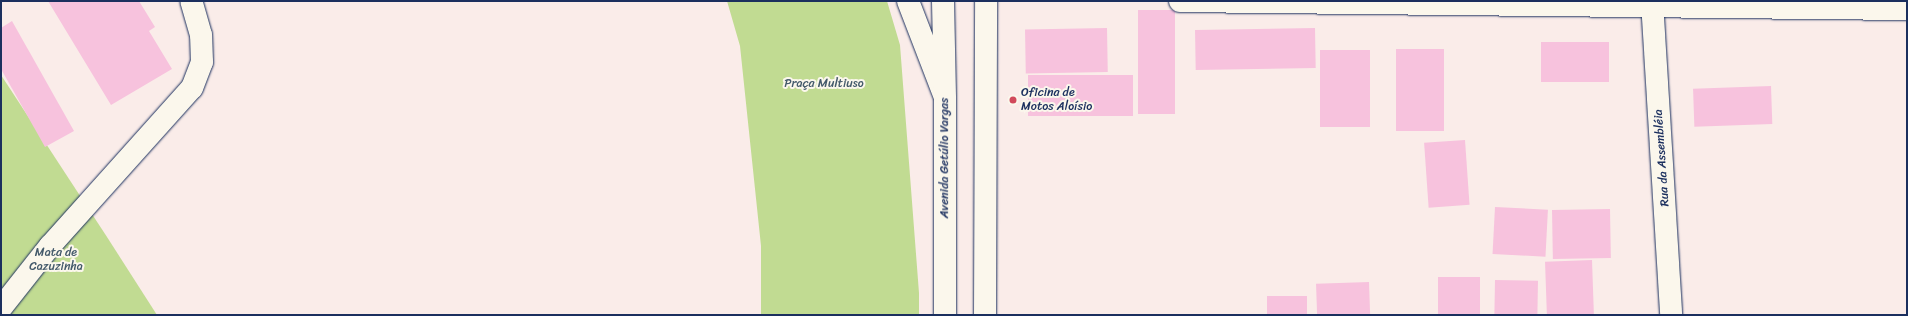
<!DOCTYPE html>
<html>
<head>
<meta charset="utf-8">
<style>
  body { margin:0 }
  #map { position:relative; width:1908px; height:316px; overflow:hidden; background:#faece9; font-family:Sriracha,sans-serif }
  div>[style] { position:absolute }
  .green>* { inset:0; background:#c1db92 }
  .building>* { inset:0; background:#f7c2dd; transform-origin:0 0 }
  .roads { filter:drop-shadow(0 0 1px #1b2f5e) drop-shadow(0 0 1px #1b2f5e) }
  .minor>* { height:22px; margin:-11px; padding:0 11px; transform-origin:11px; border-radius:11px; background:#fbf7ec }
  .tertiary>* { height:22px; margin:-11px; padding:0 11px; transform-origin:11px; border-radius:11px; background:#fbf7ec }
  .secondary>* { height:22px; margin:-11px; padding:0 11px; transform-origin:11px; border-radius:11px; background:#fbf7ec }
  .dots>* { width:11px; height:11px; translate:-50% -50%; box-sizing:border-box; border:2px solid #fbf7ec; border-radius:50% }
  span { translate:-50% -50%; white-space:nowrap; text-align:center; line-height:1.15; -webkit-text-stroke:4px #fbf7ec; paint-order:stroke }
  .park-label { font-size:12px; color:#445a6b }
  .poi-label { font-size:12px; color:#1b2f5e }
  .left { translate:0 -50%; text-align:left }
  .street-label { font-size:12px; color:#1b2f5e }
  .frame { position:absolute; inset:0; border:2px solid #1b2f5e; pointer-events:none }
</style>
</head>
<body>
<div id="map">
  <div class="green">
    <div style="clip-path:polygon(727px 1px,887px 1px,900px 45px,919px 293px,919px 315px,761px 315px,761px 246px,740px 46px)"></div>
    <div style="clip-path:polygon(1px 75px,107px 237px,157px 315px,1px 315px)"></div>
  </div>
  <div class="building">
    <div style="clip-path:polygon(48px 1px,139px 1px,155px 27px,149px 31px,172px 69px,111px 105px)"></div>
    <div style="left:1138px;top:10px;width:37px;height:104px"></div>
    <div style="clip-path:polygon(12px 21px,74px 131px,45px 147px,1px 69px,1px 28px)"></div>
    <div style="left:1107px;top:28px;width:44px;height:82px;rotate:89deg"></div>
    <div style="left:1315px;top:28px;width:40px;height:120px;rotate:89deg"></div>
    <div style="left:1609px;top:42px;width:40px;height:68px;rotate:90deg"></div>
    <div style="left:1396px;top:49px;width:48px;height:82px"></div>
    <div style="left:1320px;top:50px;width:50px;height:77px"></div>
    <div style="left:1028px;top:75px;width:105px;height:41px"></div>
    <div style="left:1771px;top:86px;width:38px;height:78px;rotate:88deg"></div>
    <div style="left:1465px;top:140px;width:65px;height:41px;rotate:86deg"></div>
    <div style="left:1495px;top:207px;width:53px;height:47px;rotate:3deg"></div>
    <div style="left:1610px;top:209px;width:49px;height:58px;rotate:89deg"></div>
    <div style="left:1592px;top:260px;width:55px;height:47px;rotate:88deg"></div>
    <div style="left:1438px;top:277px;width:42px;height:38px"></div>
    <div style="left:1495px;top:280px;width:43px;height:35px;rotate:1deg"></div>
    <div style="left:1369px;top:282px;width:33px;height:53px;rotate:88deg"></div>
    <div style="left:1267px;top:296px;width:40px;height:19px"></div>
  </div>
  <div class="roads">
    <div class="minor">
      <div style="left:1180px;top:1px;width:727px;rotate:0.63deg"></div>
      <div style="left:1652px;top:1px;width:315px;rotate:86.5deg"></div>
      <div style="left:1px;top:308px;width:79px;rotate:-51.7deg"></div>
      <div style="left:50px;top:246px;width:212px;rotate:-48.1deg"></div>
      <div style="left:192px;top:88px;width:28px;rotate:-69deg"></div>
      <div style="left:202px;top:62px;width:27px;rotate:-92deg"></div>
      <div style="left:201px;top:35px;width:35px;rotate:-106deg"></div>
    </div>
    <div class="tertiary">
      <div style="left:908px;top:1px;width:101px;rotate:69deg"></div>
    </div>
    <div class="secondary">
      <div style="left:943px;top:1px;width:98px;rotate:88.8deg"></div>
      <div style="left:945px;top:99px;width:216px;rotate:90deg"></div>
      <div style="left:985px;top:315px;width:314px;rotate:-89.8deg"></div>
    </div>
  </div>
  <div class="dots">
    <div style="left:1013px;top:100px;background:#d1495b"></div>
  </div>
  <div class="park-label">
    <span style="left:824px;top:84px">Praça Multiuso</span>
    <span style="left:56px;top:260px">Mata de<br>Cazuzinha</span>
  </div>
  <div class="poi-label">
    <span class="left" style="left:1021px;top:100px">Oficina de<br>Motos Aloísio</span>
  </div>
  <div class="street-label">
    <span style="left:945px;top:158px;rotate:-90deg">Avenida Getúlio Vargas</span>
    <span style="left:1662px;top:158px;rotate:-94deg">Rua da Assembléia</span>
  </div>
  <div class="frame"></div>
</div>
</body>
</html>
